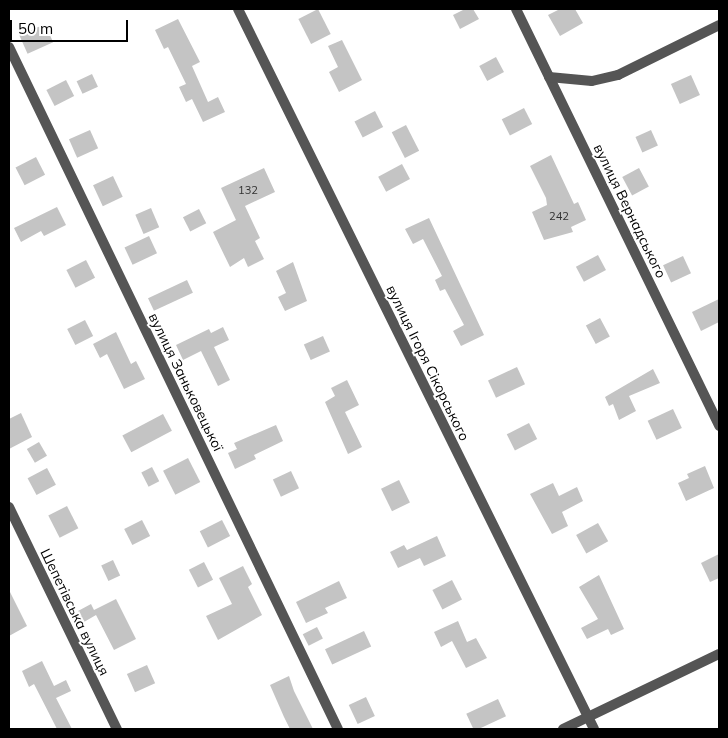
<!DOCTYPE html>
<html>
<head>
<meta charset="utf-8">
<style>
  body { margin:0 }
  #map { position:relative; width:728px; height:738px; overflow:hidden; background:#fff; font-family:Mulish,sans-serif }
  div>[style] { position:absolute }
  .building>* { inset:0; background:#c4c4c4; transform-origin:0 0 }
  .street>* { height:10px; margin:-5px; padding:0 5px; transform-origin:5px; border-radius:5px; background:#555 }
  span { translate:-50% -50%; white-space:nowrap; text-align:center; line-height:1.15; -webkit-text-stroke:4px #fff; paint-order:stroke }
  .number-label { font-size:11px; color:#313131 }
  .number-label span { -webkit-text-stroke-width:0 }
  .street-label { font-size:14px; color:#000 }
  .frame { position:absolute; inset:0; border:10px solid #000; pointer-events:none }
  .scale { position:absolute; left:10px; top:20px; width:118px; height:22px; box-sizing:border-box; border:2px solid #000; border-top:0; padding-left:6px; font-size:15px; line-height:18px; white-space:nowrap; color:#000; -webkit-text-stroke:4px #fff; paint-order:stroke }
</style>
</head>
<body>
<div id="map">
  <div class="building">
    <div style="left:318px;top:9px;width:28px;height:22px;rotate:63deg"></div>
    <div style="clip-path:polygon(465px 9px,473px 9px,479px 19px,460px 29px,453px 15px)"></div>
    <div style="clip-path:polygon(560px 9px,575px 9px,583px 23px,560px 36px,548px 15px)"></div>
    <div style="clip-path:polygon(178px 19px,200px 62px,192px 66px,208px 102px,218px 97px,225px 112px,203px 122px,192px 99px,186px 102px,179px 87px,186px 84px,168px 47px,164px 49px,155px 30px)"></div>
    <div style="left:45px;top:24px;width:20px;height:28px;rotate:66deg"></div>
    <div style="clip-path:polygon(342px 40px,362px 80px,339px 92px,329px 72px,338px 67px,328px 46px)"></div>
    <div style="left:496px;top:57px;width:17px;height:19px;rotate:62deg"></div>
    <div style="left:92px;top:74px;width:14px;height:17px;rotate:65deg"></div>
    <div style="left:691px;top:75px;width:22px;height:22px;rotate:66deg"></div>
    <div style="left:66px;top:80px;width:18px;height:22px;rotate:63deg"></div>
    <div style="left:524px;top:108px;width:18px;height:25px;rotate:63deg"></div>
    <div style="left:375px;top:111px;width:18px;height:23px;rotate:63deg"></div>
    <div style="left:406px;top:125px;width:29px;height:16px;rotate:63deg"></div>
    <div style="left:90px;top:130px;width:20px;height:23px;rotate:66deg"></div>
    <div style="left:651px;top:130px;width:17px;height:17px;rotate:66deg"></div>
    <div style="clip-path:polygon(551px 155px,574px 204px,578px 202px,586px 220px,571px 227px,573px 232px,544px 240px,532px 212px,547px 205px,546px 198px,530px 166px)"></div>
    <div style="left:36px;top:157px;width:20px;height:23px;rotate:63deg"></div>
    <div style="left:402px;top:164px;width:17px;height:27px;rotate:62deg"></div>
    <div style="clip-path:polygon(264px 168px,275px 192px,245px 206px,260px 238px,255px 241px,264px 259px,248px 267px,244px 258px,230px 267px,213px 232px,236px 220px,221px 188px)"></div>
    <div style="left:639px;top:168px;width:21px;height:19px;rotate:62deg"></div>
    <div style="left:113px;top:176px;width:23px;height:22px;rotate:65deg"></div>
    <div style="clip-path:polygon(57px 207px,66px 225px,44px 236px,41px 231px,21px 242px,14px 228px)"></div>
    <div style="left:151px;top:208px;width:21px;height:17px;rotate:67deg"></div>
    <div style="left:199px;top:209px;width:16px;height:18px;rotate:63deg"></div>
    <div style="clip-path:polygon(429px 218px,484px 335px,461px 346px,453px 331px,464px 325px,445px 289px,440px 291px,435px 280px,442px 276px,423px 239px,413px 244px,405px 229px)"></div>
    <div style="left:149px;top:236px;width:19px;height:27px;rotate:65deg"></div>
    <div style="left:598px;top:255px;width:17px;height:25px;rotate:62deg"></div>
    <div style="left:683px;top:256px;width:19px;height:22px;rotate:65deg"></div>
    <div style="left:86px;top:260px;width:20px;height:22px;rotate:63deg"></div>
    <div style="clip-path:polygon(293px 262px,307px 301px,285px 311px,278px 297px,286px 293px,276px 271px)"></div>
    <div style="left:187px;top:280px;width:14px;height:43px;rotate:65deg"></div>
    <div style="clip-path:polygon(719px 299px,719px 322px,701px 331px,692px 312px)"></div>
    <div style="left:600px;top:318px;width:21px;height:16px;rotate:62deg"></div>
    <div style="left:85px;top:320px;width:18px;height:20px;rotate:63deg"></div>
    <div style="clip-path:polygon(223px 327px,229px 340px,214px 347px,230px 380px,218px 386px,201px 351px,183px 360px,176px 345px,209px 329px,211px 333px)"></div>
    <div style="clip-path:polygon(116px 332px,131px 364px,136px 361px,145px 379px,124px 389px,107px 354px,100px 358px,93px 344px)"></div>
    <div style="left:323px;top:336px;width:17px;height:21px;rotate:66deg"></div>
    <div style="left:517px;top:367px;width:19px;height:32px;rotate:65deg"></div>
    <div style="clip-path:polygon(653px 369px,660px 383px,629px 396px,636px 411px,619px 420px,613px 404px,609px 406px,605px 397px)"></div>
    <div style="clip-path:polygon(347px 380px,359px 405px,345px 412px,362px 447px,348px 454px,325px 402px,335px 396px,331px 388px)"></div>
    <div style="left:673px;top:409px;width:21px;height:28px;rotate:65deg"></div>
    <div style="clip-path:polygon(21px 413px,32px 437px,9px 449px,9px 419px)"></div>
    <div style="left:163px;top:414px;width:19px;height:46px;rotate:62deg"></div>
    <div style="left:529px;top:423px;width:18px;height:25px;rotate:63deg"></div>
    <div style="clip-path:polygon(276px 425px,283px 441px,254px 455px,256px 459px,235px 469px,228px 453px,237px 449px,234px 443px)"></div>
    <div style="left:39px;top:442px;width:16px;height:14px;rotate:60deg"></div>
    <div style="left:188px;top:458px;width:27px;height:28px;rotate:63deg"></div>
    <div style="clip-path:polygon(705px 466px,714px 488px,686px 501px,678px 483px,689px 478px,687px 474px)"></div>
    <div style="left:152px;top:467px;width:16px;height:12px;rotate:63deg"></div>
    <div style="left:47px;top:468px;width:19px;height:22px;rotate:62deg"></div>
    <div style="left:291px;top:471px;width:19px;height:20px;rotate:65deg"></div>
    <div style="left:399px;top:480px;width:25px;height:20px;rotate:64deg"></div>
    <div style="clip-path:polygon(553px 483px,559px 496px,577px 487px,583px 501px,562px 512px,568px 526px,552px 534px,530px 494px)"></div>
    <div style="left:67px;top:506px;width:25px;height:21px;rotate:63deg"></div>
    <div style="left:142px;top:520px;width:18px;height:20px;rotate:63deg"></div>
    <div style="left:222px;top:520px;width:18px;height:25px;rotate:63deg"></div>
    <div style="left:598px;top:523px;width:21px;height:25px;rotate:61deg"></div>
    <div style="clip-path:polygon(437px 536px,446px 556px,424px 566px,420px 558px,398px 568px,390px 552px,404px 545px,407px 550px)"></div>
    <div style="clip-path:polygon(719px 554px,719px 578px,710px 582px,701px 563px)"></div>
    <div style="left:113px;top:560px;width:17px;height:13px;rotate:65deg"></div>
    <div style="left:204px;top:562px;width:20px;height:17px;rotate:63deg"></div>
    <div style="clip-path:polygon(243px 566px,252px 584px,248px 587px,262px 615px,218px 640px,206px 616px,232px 604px,219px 578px)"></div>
    <div style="clip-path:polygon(599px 575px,624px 629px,611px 635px,608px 629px,587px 639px,581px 628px,598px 619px,579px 587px)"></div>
    <div style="left:452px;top:580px;width:22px;height:22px;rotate:63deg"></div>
    <div style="clip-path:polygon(339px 581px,347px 598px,325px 608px,328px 613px,306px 623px,296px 602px)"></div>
    <div style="clip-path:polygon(9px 590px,27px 626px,9px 636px)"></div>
    <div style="clip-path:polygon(116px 599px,136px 639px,114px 650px,96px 615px,84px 622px,78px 611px,91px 604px,94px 610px)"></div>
    <div style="clip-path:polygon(458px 621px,467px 642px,476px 638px,487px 658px,466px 668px,452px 641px,441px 647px,434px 632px)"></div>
    <div style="left:317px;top:627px;width:13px;height:16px;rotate:63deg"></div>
    <div style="left:364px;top:631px;width:17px;height:43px;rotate:65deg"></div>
    <div style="clip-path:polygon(42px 661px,54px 686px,66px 680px,71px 691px,56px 698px,72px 729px,57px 729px,34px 684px,29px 687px,22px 671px)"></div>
    <div style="left:147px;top:665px;width:20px;height:22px;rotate:66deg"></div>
    <div style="clip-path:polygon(289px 676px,294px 691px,313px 729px,290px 729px,284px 717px,270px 685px)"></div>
    <div style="left:366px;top:697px;width:21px;height:19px;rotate:65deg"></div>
    <div style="left:498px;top:699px;width:19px;height:35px;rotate:65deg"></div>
  </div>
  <div class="street">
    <div style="left:238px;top:9px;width:803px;rotate:63.69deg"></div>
    <div style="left:516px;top:9px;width:464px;rotate:64deg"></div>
    <div style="left:9px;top:47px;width:757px;rotate:64.25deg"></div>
    <div style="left:549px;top:77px;width:43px;rotate:5.3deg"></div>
    <div style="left:592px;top:81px;width:27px;rotate:-13deg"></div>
    <div style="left:618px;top:75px;width:113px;rotate:-26.3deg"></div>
    <div style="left:9px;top:507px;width:247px;rotate:64.1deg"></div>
    <div style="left:563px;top:729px;width:173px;rotate:-25.7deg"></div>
  </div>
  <div class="number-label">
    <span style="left:248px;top:190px">132</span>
    <span style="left:559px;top:216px">242</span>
  </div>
  <div class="street-label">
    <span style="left:630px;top:211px;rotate:64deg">вулиця Вернадського</span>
    <span style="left:428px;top:363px;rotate:64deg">вулиця Ігоря Сікорського</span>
    <span style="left:186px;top:382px;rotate:64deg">вулиця Заньковецької</span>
    <span style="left:75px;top:612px;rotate:64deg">Шепетівська вулиця</span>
  </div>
  <div class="frame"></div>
  <div class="scale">50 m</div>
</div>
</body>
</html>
